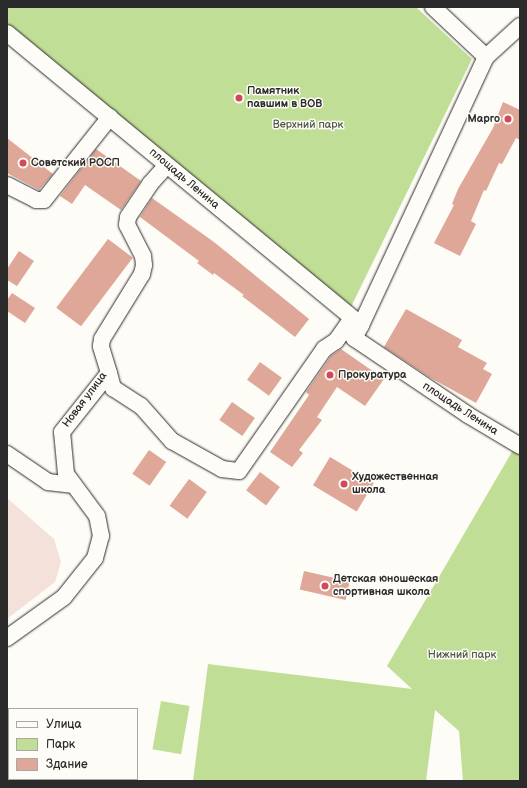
<!DOCTYPE html>
<html>
<head>
<meta charset="utf-8">
<style>
  body { margin:0 }
  #map { position:relative; width:527px; height:788px; overflow:hidden; background:#fdfcf7; font-family:"Balsamiq Sans",sans-serif }
  div>[style] { position:absolute }
  .built>* { inset:0; background:#f4e2da }
  .green>* { inset:0; background:#c0de96; transform-origin:0 0 }
  .building>* { inset:0; background:#dea797; transform-origin:0 0 }
  .roads { filter:drop-shadow(0 0 1px #2b2b2b) drop-shadow(0 0 1px #2b2b2b) }
  .minor>* { height:16px; margin:-8px; padding:0 8px; transform-origin:8px; border-radius:8px; background:#fdfcf7 }
  .dots>* { width:11px; height:11px; translate:-50% -50%; box-sizing:border-box; border:2px solid #fdfcf7; border-radius:50% }
  span { translate:-50% -50%; white-space:nowrap; text-align:center; line-height:1.15; -webkit-text-stroke:3px #fdfcf7; paint-order:stroke }
  .poi-label { font-size:11px; color:#2b2b2b; font-weight:700 }
  .left { translate:0 -50%; text-align:left }
  .right { translate:-100% -50%; text-align:right }
  .park-label { font-size:11px; color:#505846 }
  .street-label { font-size:11px; color:#2b2b2b }
  .frame { position:absolute; inset:0; border:8px solid #2b2b2b; pointer-events:none }
  .legend { position:absolute; left:8px; top:708px; width:130px; height:72px; box-sizing:border-box; background:#fdfcf7; border:1px solid #a9a8a5; margin:0; padding:5px 7px; list-style:none; font-size:12px; color:#2b2b2b }
  .legend li { display:flex; align-items:center; gap:8px; height:20px }
  .legend b { width:20px; border:1px solid #a9a8a5 }
</style>
</head>
<body>
<div id="map">
  <div class="built">
    <div style="clip-path:polygon(7px 498px,54px 539px,61px 562px,55px 582px,7px 619px)"></div>
  </div>
  <div class="green">
    <div style="clip-path:polygon(7px 7px,416px 7px,472px 59px,349px 311px,7px 30px)"></div>
    <div style="clip-path:polygon(520px 438px,520px 781px,463px 781px,459px 731px,435px 710px,426px 781px,193px 781px,208px 664px,412px 689px,387px 666px)"></div>
    <div style="left:161px;top:701px;width:29px;height:49px;rotate:10deg"></div>
  </div>
  <div class="building">
    <div style="clip-path:polygon(503px 102px,520px 110px,520px 140px,516px 138px,502px 164px,499px 163px,486px 191px,484px 190px,471px 221px,476px 224px,460px 256px,434px 243px,454px 205px,452px 204px,458px 189px,493px 128px)"></div>
    <div style="clip-path:polygon(7px 138px,53px 174px,39px 190px,7px 173px)"></div>
    <div style="clip-path:polygon(96px 149px,141px 181px,121px 210px,85px 185px,72px 204px,60px 196px)"></div>
    <div style="clip-path:polygon(152px 198px,214px 242px,309px 319px,295px 337px,242px 296px,244px 295px,214px 273px,213px 275px,197px 263px,199px 261px,140px 217px)"></div>
    <div style="left:108px;top:239px;width:31px;height:86px;rotate:37deg"></div>
    <div style="clip-path:polygon(19px 251px,34px 261px,17px 286px,7px 280px,7px 269px)"></div>
    <div style="clip-path:polygon(12px 293px,35px 308px,25px 323px,7px 311px,7px 300px)"></div>
    <div style="clip-path:polygon(406px 309px,462px 340px,458px 347px,487px 363px,483px 369px,492px 374px,476px 403px,429px 377px,384px 347px)"></div>
    <div style="clip-path:polygon(341px 349px,384px 379px,365px 406px,337px 387px,317px 417px,322px 420px,299px 450px,303px 453px,292px 467px,270px 452px,309px 395px,306px 392px,331px 356px)"></div>
    <div style="left:260px;top:362px;width:27px;height:22px;rotate:36deg"></div>
    <div style="left:232px;top:402px;width:28px;height:22px;rotate:35deg"></div>
    <div style="left:149px;top:450px;width:21px;height:29px;rotate:35deg"></div>
    <div style="left:330px;top:457px;width:51px;height:33px;rotate:31deg"></div>
    <div style="left:260px;top:472px;width:25px;height:23px;rotate:37deg"></div>
    <div style="left:189px;top:479px;width:22px;height:33px;rotate:36deg"></div>
    <div style="left:304px;top:571px;width:47px;height:19px;rotate:13deg"></div>
  </div>
  <div class="roads">
    <div class="minor">
      <div style="left:433px;top:7px;width:73px;rotate:43.3deg"></div>
      <div style="left:7px;top:33px;width:459px;rotate:39.5deg"></div>
      <div style="left:361px;top:325px;width:15px;rotate:118deg"></div>
      <div style="left:354px;top:338px;width:138px;rotate:34deg"></div>
      <div style="left:468px;top:415px;width:61px;rotate:30.8deg"></div>
      <div style="left:7px;top:185px;width:33px;rotate:27deg"></div>
      <div style="left:36px;top:200px;width:8px"></div>
      <div style="left:44px;top:200px;width:106px;rotate:-51.5deg"></div>
      <div style="left:361px;top:325px;width:296px;rotate:-65deg"></div>
      <div style="left:486px;top:57px;width:46px;rotate:-42.4deg"></div>
      <div style="left:109px;top:373px;width:16px;rotate:75deg"></div>
      <div style="left:113px;top:388px;width:33px;rotate:33deg"></div>
      <div style="left:141px;top:406px;width:47px;rotate:48.5deg"></div>
      <div style="left:172px;top:441px;width:57px;rotate:29.2deg"></div>
      <div style="left:222px;top:469px;width:17px;rotate:7deg"></div>
      <div style="left:239px;top:471px;width:149px;rotate:-55.1deg"></div>
      <div style="left:324px;top:349px;width:14px;rotate:-34deg"></div>
      <div style="left:336px;top:341px;width:28px;rotate:-55deg"></div>
      <div style="left:7px;top:454px;width:50px;rotate:34.3deg"></div>
      <div style="left:48px;top:482px;width:26px;rotate:7deg"></div>
      <div style="left:7px;top:638px;width:70px;rotate:-35.7deg"></div>
      <div style="left:64px;top:597px;width:50px;rotate:-51.5deg"></div>
      <div style="left:95px;top:558px;width:23px;rotate:-75deg"></div>
      <div style="left:101px;top:536px;width:20px;rotate:-101deg"></div>
      <div style="left:97px;top:516px;width:52px;rotate:-126.4deg"></div>
      <div style="left:66px;top:474px;width:42px;rotate:-95.4deg"></div>
      <div style="left:62px;top:432px;width:75px;rotate:-51.5deg"></div>
      <div style="left:109px;top:373px;width:28px;rotate:-107deg"></div>
      <div style="left:101px;top:346px;width:7px;rotate:-82deg"></div>
      <div style="left:102px;top:339px;width:76px;rotate:-58.4deg"></div>
      <div style="left:142px;top:274px;width:9px;rotate:-77deg"></div>
      <div style="left:144px;top:265px;width:9px;rotate:-96deg"></div>
      <div style="left:143px;top:256px;width:35px;rotate:-117deg"></div>
      <div style="left:127px;top:225px;width:8px;rotate:-83deg"></div>
      <div style="left:128px;top:217px;width:40px;rotate:-56deg"></div>
      <div style="left:150px;top:184px;width:25px;rotate:-48deg"></div>
    </div>
  </div>
  <div class="dots">
    <div style="left:239px;top:98px;background:#d1495b"></div>
    <div style="left:508px;top:119px;background:#d1495b"></div>
    <div style="left:23px;top:163px;background:#d1495b"></div>
    <div style="left:330px;top:375px;background:#d1495b"></div>
    <div style="left:344px;top:484px;background:#d1495b"></div>
    <div style="left:325px;top:586px;background:#d1495b"></div>
  </div>
  <div class="poi-label">
    <span class="left" style="left:247px;top:98px">Памятник<br>павшим в ВОВ</span>
    <span class="right" style="left:500px;top:119px">Марго</span>
    <span class="left" style="left:31px;top:163px">Советский РОСП</span>
    <span class="left" style="left:338px;top:375px">Прокуратура</span>
    <span class="left" style="left:352px;top:484px">Художественная<br>школа</span>
    <span class="left" style="left:333px;top:586px">Детская юношеская<br>спортивная школа</span>
  </div>
  <div class="park-label">
    <span style="left:308px;top:125px">Верхний парк</span>
    <span style="left:462px;top:655px">Нижний парк</span>
  </div>
  <div class="street-label">
    <span style="left:184px;top:179px;rotate:40deg">площадь Ленина</span>
    <span style="left:85px;top:400px;rotate:-53deg">Новая улица</span>
    <span style="left:460px;top:409px;rotate:33deg">площадь Ленина</span>
  </div>
  <div class="frame"></div>
  <ul class="legend">
  <li><b style="height:5px;background:#fdfcf7"></b>Улица</li>
  <li><b style="height:11px;background:#c0de96"></b>Парк</li>
  <li><b style="height:11px;background:#dea797"></b>Здание</li>
  </ul>
</div>
</body>
</html>
